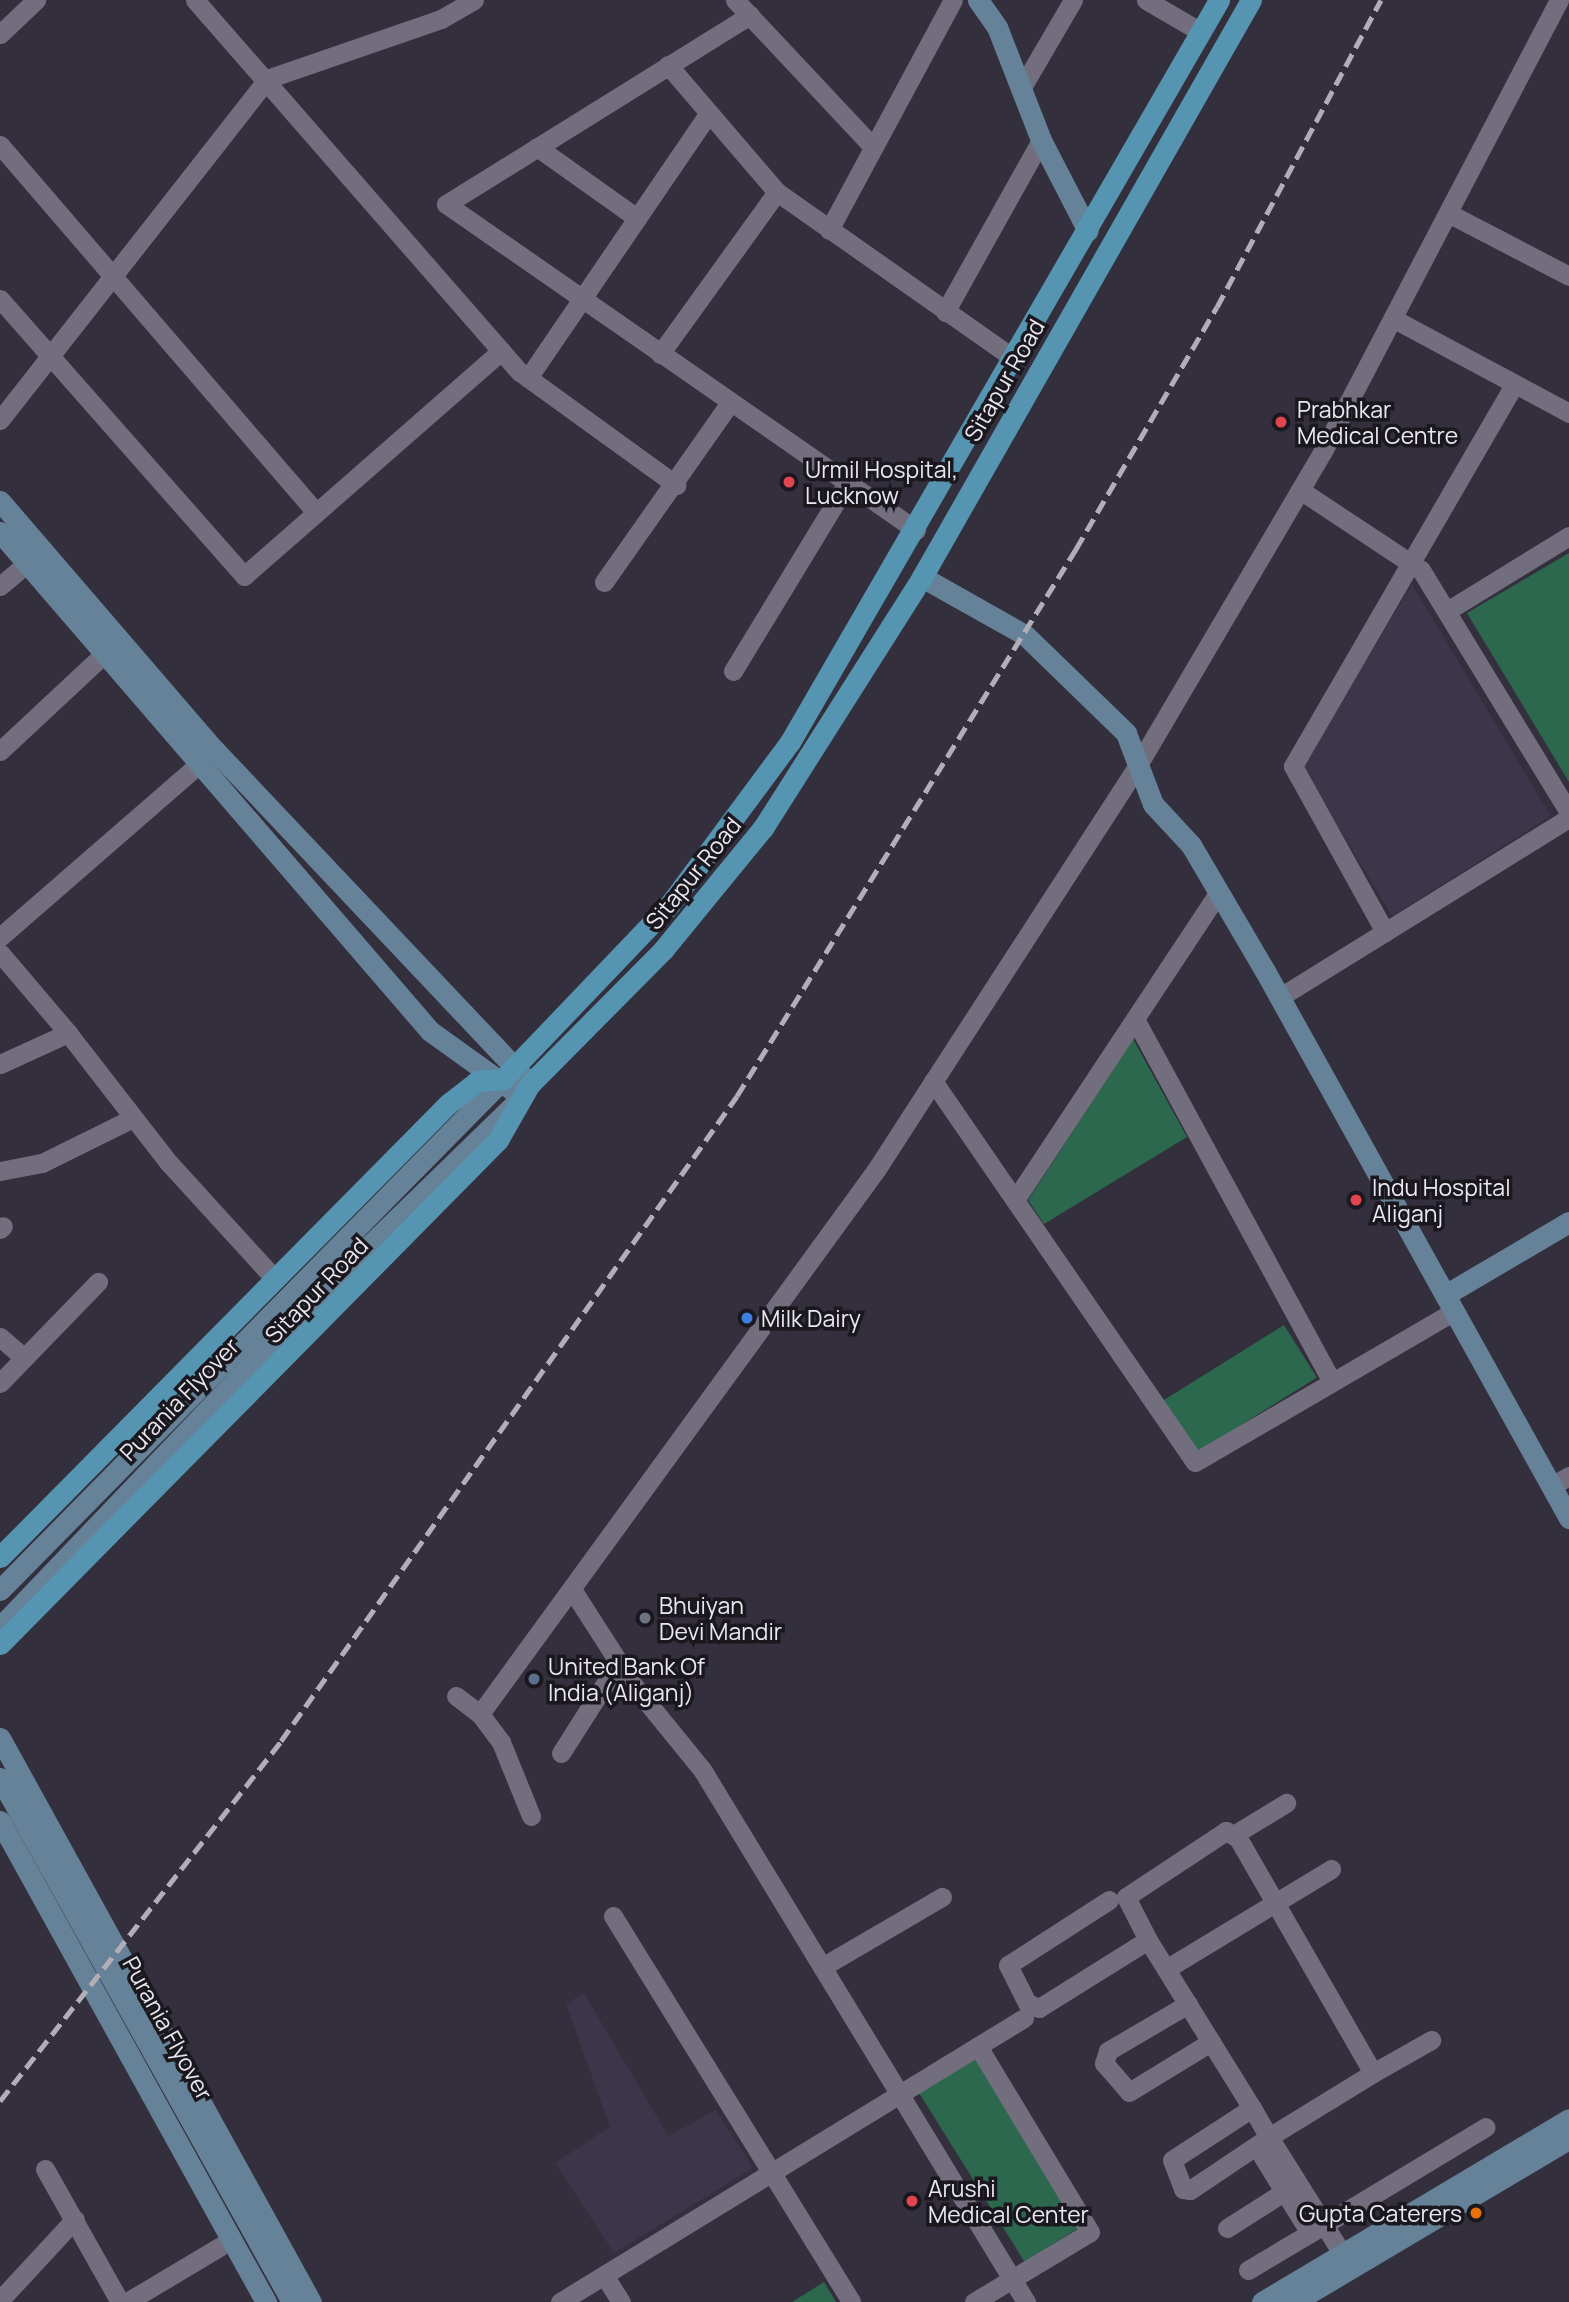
<!DOCTYPE html>
<html>
<head>
<meta charset="utf-8">
<style>
  body { margin:0 }
  #map { position:relative; width:1569px; height:2302px; overflow:hidden; background:#332f3d; font-family:Manrope,sans-serif }
  div>[style] { position:absolute }
  .built>* { inset:0; background:#3d364a }
  .green>* { inset:0; background:#2c684d; transform-origin:0 0 }
  .street>* { height:19px; margin:-9.5px; padding:0 9.5px; transform-origin:9.5px; border-radius:9.5px; background:#736e7e }
  .secondary>* { height:21px; margin:-10.5px; padding:0 10.5px; transform-origin:10.5px; border-radius:10.5px; background:#658298 }
  .primary>* { height:21px; margin:-10.5px; padding:0 10.5px; transform-origin:10.5px; border-radius:10.5px; background:#5695b1 }
  .rail>* { height:5px; margin-top:-2.5px; transform-origin:0; background:repeating-linear-gradient(90deg,#b1aeb8 0 14px,transparent 0 21px) }
  .dots>* { width:19px; height:19px; translate:-50% -50%; box-sizing:border-box; border:4px solid #1a181e; border-radius:50% }
  span { translate:-50% -50%; white-space:nowrap; text-align:center; line-height:1.15; -webkit-text-stroke:7px #1a181e; paint-order:stroke }
  .street-label { font-size:23px; color:#eae7f0 }
  .poi-label { font-size:23px; color:#eae7f0 }
  .left { translate:0 -50%; text-align:left }
  .right { translate:-100% -50%; text-align:right }
</style>
</head>
<body>
<div id="map">
  <div class="built">
    <div style="clip-path:polygon(1412px 584px,1551px 816px,1392px 916px,1302px 766px)"></div>
    <div style="clip-path:polygon(584px 1993px,668px 2136px,716px 2110px,753px 2168px,614px 2253px,555px 2163px,610px 2127px,566px 2004px)"></div>
  </div>
  <div class="green">
    <div style="clip-path:polygon(1569px 553px,1569px 782px,1467px 613px)"></div>
    <div style="clip-path:polygon(1133px 1039px,1187px 1137px,1044px 1224px,1028px 1200px)"></div>
    <div style="left:1284px;top:1325px;width:62px;height:142px;rotate:58deg"></div>
    <div style="left:975px;top:2058px;width:199px;height:66px;rotate:58deg"></div>
    <div style="clip-path:polygon(824px 2282px,836px 2302px,792px 2302px)"></div>
  </div>
  <div class="street">
    <div style="left:195px;top:0;width:494px;rotate:48.9deg"></div>
    <div style="left:520px;top:372px;width:193px;rotate:35.9deg"></div>
    <div style="left:735px;top:0;width:202px;rotate:46.8deg"></div>
    <div style="left:1146px;top:0;width:64px;rotate:30.2deg"></div>
    <div style="left:750px;top:15px;width:358px;rotate:148.1deg"></div>
    <div style="left:446px;top:204px;width:572px;rotate:34.75deg"></div>
    <div style="left:0;top:34px;width:50px;rotate:-43.4deg"></div>
    <div style="left:668px;top:65px;width:167px;rotate:49.4deg"></div>
    <div style="left:777px;top:192px;width:291px;rotate:35.1deg"></div>
    <div style="left:1021px;top:89px;width:103px;rotate:-59.7deg"></div>
    <div style="left:0;top:145px;width:485px;rotate:49.3deg"></div>
    <div style="left:537px;top:147px;width:123px;rotate:35.4deg"></div>
    <div style="left:1450px;top:214px;width:134px;rotate:27.5deg"></div>
    <div style="left:829px;top:230px;width:261px;rotate:-61.7deg"></div>
    <div style="left:0;top:299px;width:369px;rotate:48.6deg"></div>
    <div style="left:244px;top:576px;width:342px;rotate:-41.2deg"></div>
    <div style="left:945px;top:312px;width:197px;rotate:-60.8deg"></div>
    <div style="left:1394px;top:319px;width:199px;rotate:28.2deg"></div>
    <div style="left:660px;top:354px;width:200px;rotate:-54.2deg"></div>
    <div style="left:528px;top:378px;width:321px;rotate:-55.7deg"></div>
    <div style="left:0;top:420px;width:433px;rotate:-51.9deg"></div>
    <div style="left:267px;top:79px;width:184px;rotate:-19deg"></div>
    <div style="left:441px;top:19px;width:38px;rotate:-30deg"></div>
    <div style="left:1300px;top:490px;width:145px;rotate:33.5deg"></div>
    <div style="left:1421px;top:570px;width:284px;rotate:58.6deg"></div>
    <div style="left:604px;top:582px;width:219px;rotate:-54.9deg"></div>
    <div style="left:0;top:586px;width:35px;rotate:-40deg"></div>
    <div style="left:1447px;top:611px;width:143px;rotate:-31.6deg"></div>
    <div style="left:733px;top:671px;width:218px;rotate:-58.7deg"></div>
    <div style="left:0;top:751px;width:144px;rotate:-43deg"></div>
    <div style="left:1385px;top:932px;width:190px;rotate:-119deg"></div>
    <div style="left:1293px;top:766px;width:441px;rotate:-59.9deg"></div>
    <div style="left:0;top:937px;width:265px;rotate:-41deg"></div>
    <div style="left:0;top:953px;width:105px;rotate:49.6deg"></div>
    <div style="left:1280px;top:997px;width:340px;rotate:-31.8deg"></div>
    <div style="left:1135px;top:1019px;width:413px;rotate:61.5deg"></div>
    <div style="left:0;top:1064px;width:75px;rotate:-24.5deg"></div>
    <div style="left:68px;top:1033px;width:165px;rotate:52.2deg"></div>
    <div style="left:169px;top:1163px;width:157px;rotate:47.6deg"></div>
    <div style="left:933px;top:1081px;width:462px;rotate:55.5deg"></div>
    <div style="left:1195px;top:1462px;width:300px;rotate:-30.2deg"></div>
    <div style="left:0;top:1171px;width:43px;rotate:-10.8deg"></div>
    <div style="left:42px;top:1163px;width:102px;rotate:-26.3deg"></div>
    <div style="left:1015px;top:1200px;width:369px;rotate:-56.5deg"></div>
    <div style="left:0;top:1229px;width:4px;rotate:-45deg"></div>
    <div style="left:0;top:1337px;width:32px;rotate:41deg"></div>
    <div style="left:0;top:1383px;width:141px;rotate:-45.9deg"></div>
    <div style="left:1551px;top:1486px;width:21px;rotate:-29deg"></div>
    <div style="left:573px;top:1591px;width:113px;rotate:57.3deg"></div>
    <div style="left:634px;top:1686px;width:109px;rotate:50.9deg"></div>
    <div style="left:703px;top:1771px;width:622px;rotate:58.69deg"></div>
    <div style="left:456px;top:1696px;width:30px;rotate:37deg"></div>
    <div style="left:561px;top:1753px;width:108px;rotate:-57.5deg"></div>
    <div style="left:531px;top:1816px;width:80px;rotate:-112.1deg"></div>
    <div style="left:501px;top:1742px;width:35px;rotate:-127deg"></div>
    <div style="left:480px;top:1714px;width:673px;rotate:-53.95deg"></div>
    <div style="left:876px;top:1170px;width:482px;rotate:-57.1deg"></div>
    <div style="left:1138px;top:765px;width:364px;rotate:-59.5deg"></div>
    <div style="left:1323px;top:451px;width:509px;rotate:-62.38deg"></div>
    <div style="left:1235px;top:1834px;width:60px;rotate:-31.3deg"></div>
    <div style="left:1109px;top:1900px;width:120px;rotate:147.2deg"></div>
    <div style="left:1008px;top:1965px;width:42px;rotate:63.4deg"></div>
    <div style="left:1027px;top:2003px;width:13px;rotate:23deg"></div>
    <div style="left:1039px;top:2008px;width:128px;rotate:-32deg"></div>
    <div style="left:613px;top:1916px;width:453px;rotate:58.3deg"></div>
    <div style="left:822px;top:1967px;width:139px;rotate:-30.3deg"></div>
    <div style="left:1166px;top:1969px;width:193px;rotate:-31.2deg"></div>
    <div style="left:1188px;top:2004px;width:93px;rotate:149.6deg"></div>
    <div style="left:1108px;top:2051px;width:13px;rotate:108deg"></div>
    <div style="left:1104px;top:2063px;width:38px;rotate:49deg"></div>
    <div style="left:1129px;top:2092px;width:96px;rotate:-31.4deg"></div>
    <div style="left:1373px;top:2073px;width:67px;rotate:-29.6deg"></div>
    <div style="left:1252px;top:2108px;width:95px;rotate:147deg"></div>
    <div style="left:1172px;top:2160px;width:31px;rotate:69deg"></div>
    <div style="left:1183px;top:2189px;width:7px;rotate:8deg"></div>
    <div style="left:1190px;top:2190px;width:95px;rotate:-33.9deg"></div>
    <div style="left:1269px;top:2137px;width:122px;rotate:-31.6deg"></div>
    <div style="left:1373px;top:2073px;width:271px;rotate:-119.9deg"></div>
    <div style="left:1238px;top:1838px;width:14px;rotate:-150deg"></div>
    <div style="left:1226px;top:1831px;width:120px;rotate:146.6deg"></div>
    <div style="left:1126px;top:1897px;width:48px;rotate:62.9deg"></div>
    <div style="left:1148px;top:1940px;width:120px;rotate:58.3deg"></div>
    <div style="left:1211px;top:2042px;width:78px;rotate:58.2deg"></div>
    <div style="left:1252px;top:2108px;width:34px;rotate:60deg"></div>
    <div style="left:1269px;top:2137px;width:152px;rotate:57.9deg"></div>
    <div style="left:45px;top:2169px;width:153px;rotate:60.6deg"></div>
    <div style="left:1227px;top:2228px;width:69px;rotate:-32.5deg"></div>
    <div style="left:1310px;top:2233px;width:205px;rotate:-31.1deg"></div>
    <div style="left:1248px;top:2270px;width:72px;rotate:-30.8deg"></div>
    <div style="left:1310px;top:2233px;width:102px;rotate:-121.8deg"></div>
    <div style="left:604px;top:2275px;width:32px;rotate:58deg"></div>
    <div style="left:0;top:2300px;width:110px;rotate:-47.2deg"></div>
    <div style="left:127px;top:2302px;width:109px;rotate:-30.8deg"></div>
    <div style="left:560px;top:2302px;width:544px;rotate:-31.47deg"></div>
    <div style="left:974px;top:2302px;width:135px;rotate:-31.1deg"></div>
    <div style="left:1090px;top:2232px;width:217px;rotate:-121.1deg"></div>
  </div>
  <div class="secondary">
    <div style="left:978px;top:0;width:33px;rotate:55deg"></div>
    <div style="left:997px;top:27px;width:121px;rotate:68.7deg"></div>
    <div style="left:1041px;top:140px;width:102px;rotate:62.7deg"></div>
    <div style="left:0;top:501px;width:318px;rotate:49.3deg"></div>
    <div style="left:207px;top:742px;width:470px;rotate:46.6deg"></div>
    <div style="left:0;top:532px;width:659px;rotate:49.25deg"></div>
    <div style="left:430px;top:1031px;width:113px;rotate:35.7deg"></div>
    <div style="left:522px;top:1097px;width:304px;rotate:135.8deg"></div>
    <div style="left:304px;top:1309px;width:440px;rotate:133.7deg"></div>
    <div style="left:922px;top:577px;width:118px;rotate:29.4deg"></div>
    <div style="left:1025px;top:635px;width:141px;rotate:44.1deg"></div>
    <div style="left:1126px;top:733px;width:76px;rotate:69.2deg"></div>
    <div style="left:1153px;top:804px;width:56px;rotate:47.2deg"></div>
    <div style="left:1191px;top:845px;width:146px;rotate:59.6deg"></div>
    <div style="left:1265px;top:971px;width:626px;rotate:60.94deg"></div>
    <div style="left:1445px;top:1295px;width:144px;rotate:-30.5deg"></div>
    <div style="left:0;top:1590px;width:717px;rotate:-45.45deg"></div>
    <div style="left:0;top:1738px;width:644px;rotate:61.13deg"></div>
    <div style="left:0;top:1778px;width:600px;rotate:60.87deg"></div>
    <div style="left:0;top:1821px;width:550px;rotate:61.06deg"></div>
    <div style="left:1262px;top:2302px;width:357px;rotate:-30.8deg"></div>
    <div style="left:1294px;top:2302px;width:320px;rotate:-30.7deg"></div>
  </div>
  <div class="primary">
    <div style="left:0;top:1557px;width:637px;rotate:-45.32deg"></div>
    <div style="left:448px;top:1104px;width:37px;rotate:-38deg"></div>
    <div style="left:477px;top:1081px;width:26px;rotate:-4deg"></div>
    <div style="left:503px;top:1079px;width:242px;rotate:-46.3deg"></div>
    <div style="left:670px;top:904px;width:202px;rotate:-53.5deg"></div>
    <div style="left:790px;top:742px;width:857px;rotate:-59.96deg"></div>
    <div style="left:0;top:1644px;width:709px;rotate:-45.34deg"></div>
    <div style="left:498px;top:1140px;width:64px;rotate:-60.3deg"></div>
    <div style="left:530px;top:1084px;width:189px;rotate:-45.2deg"></div>
    <div style="left:663px;top:950px;width:158px;rotate:-50.7deg"></div>
    <div style="left:763px;top:828px;width:297px;rotate:-57.6deg"></div>
    <div style="left:922px;top:577px;width:664px;rotate:-60.31deg"></div>
  </div>
  <div class="rail">
    <div style="left:0;top:2101px;width:457px;rotate:-52deg"></div>
    <div style="left:281px;top:1741px;width:790px;rotate:-54.74deg"></div>
    <div style="left:737px;top:1096px;width:644px;rotate:-58.21deg"></div>
    <div style="left:1076px;top:549px;width:280px;rotate:-59.8deg"></div>
    <div style="left:1217px;top:307px;width:348px;rotate:-61.9deg"></div>
  </div>
  <div class="dots">
    <div style="left:1281px;top:422px;background:#e0444e"></div>
    <div style="left:789px;top:482px;background:#e0444e"></div>
    <div style="left:1356px;top:1200px;background:#e0444e"></div>
    <div style="left:747px;top:1318px;background:#3f7fe0"></div>
    <div style="left:645px;top:1618px;background:#6b7280"></div>
    <div style="left:534px;top:1679px;background:#5c6f8a"></div>
    <div style="left:912px;top:2201px;background:#e0444e"></div>
    <div style="left:1476px;top:2213px;background:#e8710a"></div>
  </div>
  <div class="street-label">
    <span style="left:1004px;top:380px;rotate:-60deg">Sitapur Road</span>
    <span style="left:693px;top:873px;rotate:-51deg">Sitapur Road</span>
    <span style="left:316px;top:1290px;rotate:-46deg">Sitapur Road</span>
    <span style="left:179px;top:1399px;rotate:-46deg">Purania Flyover</span>
    <span style="left:168px;top:2028px;rotate:61deg">Purania Flyover</span>
  </div>
  <div class="poi-label">
    <span class="left" style="left:1297px;top:422px">Prabhkar<br>Medical Centre</span>
    <span class="left" style="left:805px;top:482px">Urmil Hospital,<br>Lucknow</span>
    <span class="left" style="left:1372px;top:1200px">Indu Hospital<br>Aliganj</span>
    <span class="left" style="left:761px;top:1318px">Milk Dairy</span>
    <span class="left" style="left:659px;top:1618px">Bhuiyan<br>Devi Mandir</span>
    <span class="left" style="left:548px;top:1679px">United Bank Of<br>India (Aliganj)</span>
    <span class="left" style="left:928px;top:2201px">Arushi<br>Medical Center</span>
    <span class="right" style="left:1462px;top:2213px">Gupta Caterers</span>
  </div>
</div>
</body>
</html>
